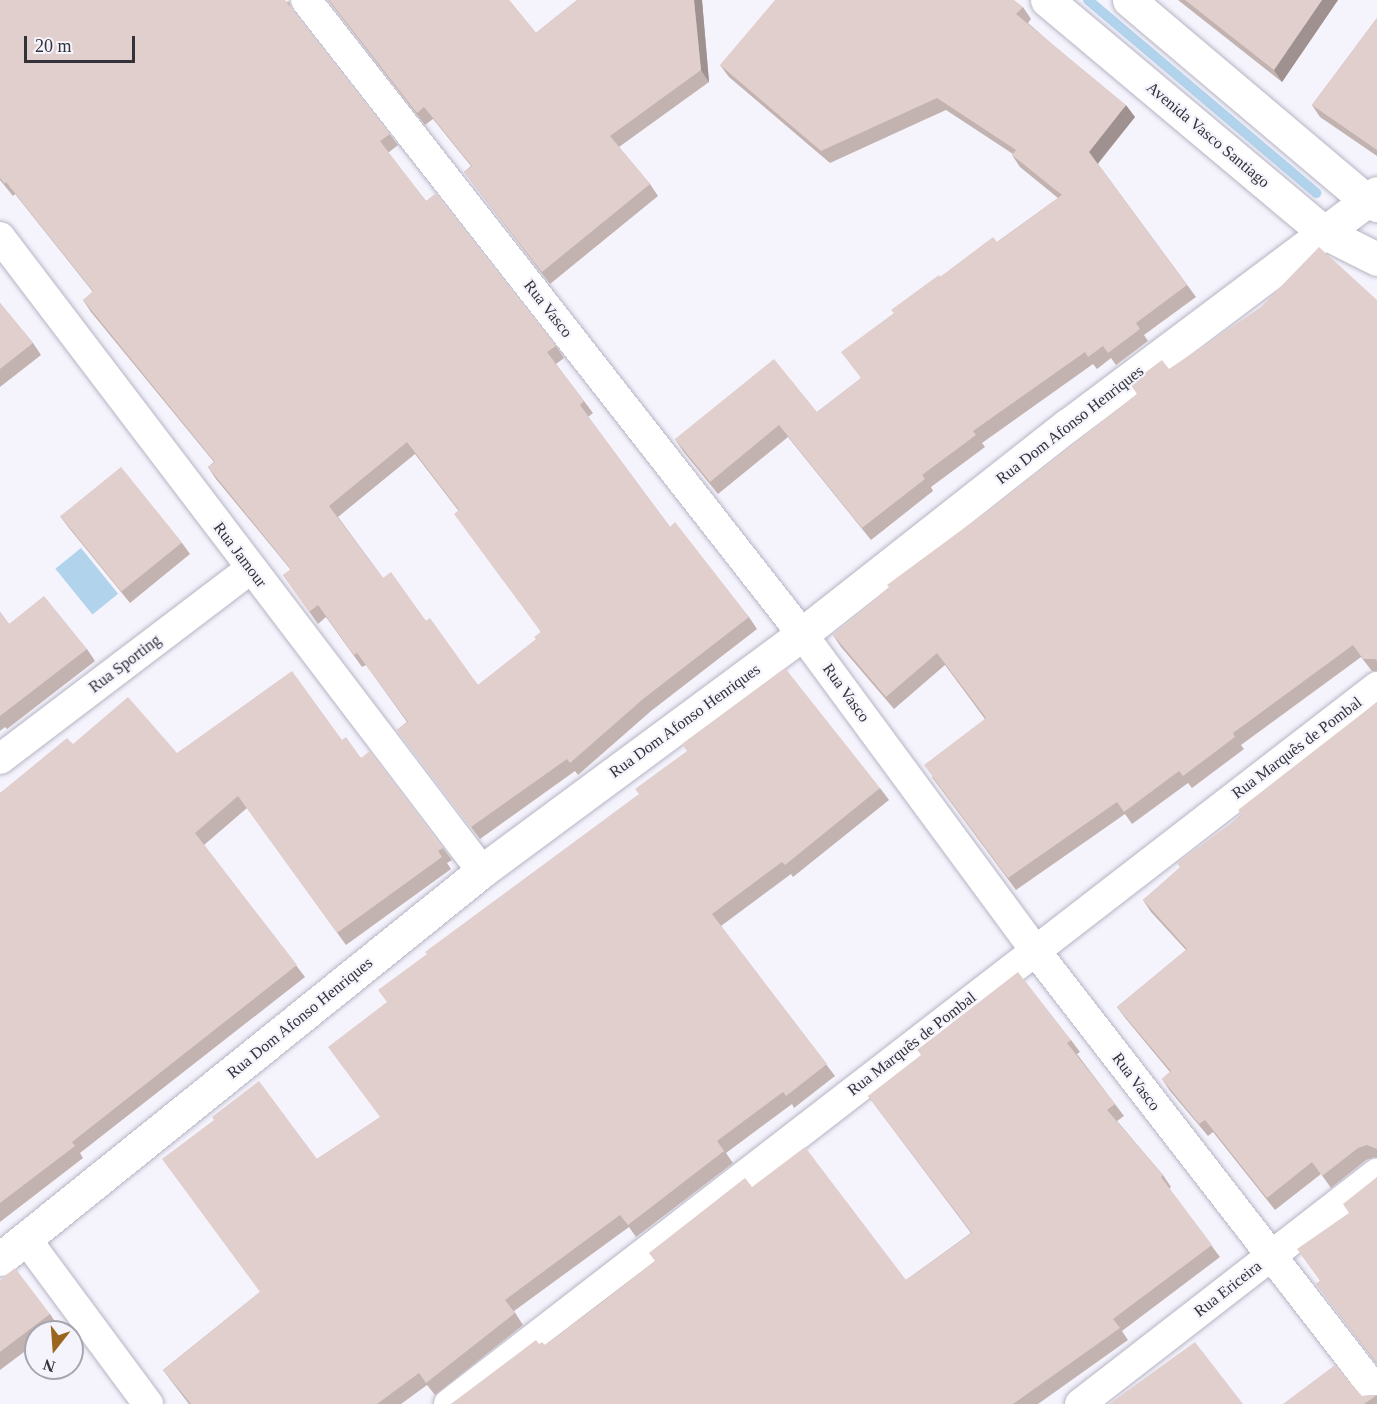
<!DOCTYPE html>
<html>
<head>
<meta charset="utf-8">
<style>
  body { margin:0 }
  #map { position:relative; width:1377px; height:1404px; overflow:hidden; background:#f5f4fd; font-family:Georgia,serif }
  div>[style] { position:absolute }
  .water>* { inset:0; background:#b1d3ec; transform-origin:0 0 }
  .stream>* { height:10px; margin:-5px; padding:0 5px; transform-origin:5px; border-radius:5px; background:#b1d3ec }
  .roads { filter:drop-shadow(0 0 2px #b6b4c3) drop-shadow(0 0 2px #b6b4c3) }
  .minor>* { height:30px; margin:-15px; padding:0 15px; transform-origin:15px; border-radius:15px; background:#fff }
  .tertiary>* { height:33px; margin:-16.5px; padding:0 16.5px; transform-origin:16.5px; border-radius:16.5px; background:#fff }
  .wall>* { inset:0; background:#c2b2b0 }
  .shaded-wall>* { inset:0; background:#9e9190 }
  .building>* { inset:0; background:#e1cfcd; transform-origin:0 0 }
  span { translate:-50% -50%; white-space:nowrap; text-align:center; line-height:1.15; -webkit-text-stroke:4.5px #f5f4fd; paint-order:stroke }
  .street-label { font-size:16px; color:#333238 }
  .north { position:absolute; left:24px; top:1320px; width:60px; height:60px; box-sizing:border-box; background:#f5f4fd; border:2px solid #a7a6ae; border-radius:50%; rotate:197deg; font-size:16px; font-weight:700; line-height:24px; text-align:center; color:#333238 }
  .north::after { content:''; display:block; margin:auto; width:21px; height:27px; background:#9b651f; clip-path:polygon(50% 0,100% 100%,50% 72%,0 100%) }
  .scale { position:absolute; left:24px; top:36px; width:111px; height:27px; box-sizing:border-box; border:3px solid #333238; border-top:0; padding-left:8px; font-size:18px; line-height:21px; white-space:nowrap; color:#333238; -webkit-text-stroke:4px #f5f4fd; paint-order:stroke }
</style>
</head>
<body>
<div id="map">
  <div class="water">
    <div style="left:81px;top:548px;width:59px;height:33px;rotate:51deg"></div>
  </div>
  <div class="stream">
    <div style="left:1088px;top:0;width:299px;rotate:40.2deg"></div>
  </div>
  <div class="roads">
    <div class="minor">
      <div style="left:306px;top:0;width:805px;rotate:51.96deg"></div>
      <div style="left:802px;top:634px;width:391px;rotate:53.6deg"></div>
      <div style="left:1034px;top:949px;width:560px;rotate:52.25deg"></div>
      <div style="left:0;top:237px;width:796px;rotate:52.76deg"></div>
      <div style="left:0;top:759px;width:314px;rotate:-37.2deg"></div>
      <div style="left:26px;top:1239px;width:205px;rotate:53.5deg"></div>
      <div style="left:449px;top:1404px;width:1173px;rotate:-37.69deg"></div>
      <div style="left:1080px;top:1404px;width:376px;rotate:-37.8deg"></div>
    </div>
    <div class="tertiary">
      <div style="left:1047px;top:0;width:363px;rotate:40deg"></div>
      <div style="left:1325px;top:233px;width:58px;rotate:26.6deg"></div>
      <div style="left:1129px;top:0;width:312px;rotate:40.2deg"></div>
      <div style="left:1367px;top:201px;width:11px;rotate:22deg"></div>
      <div style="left:0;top:1259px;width:619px;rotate:-38.83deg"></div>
      <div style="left:482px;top:871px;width:398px;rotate:-36.5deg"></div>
      <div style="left:802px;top:634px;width:338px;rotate:-38.2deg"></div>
      <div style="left:1068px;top:425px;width:386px;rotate:-36.9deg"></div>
    </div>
  </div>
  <div class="wall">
    <div style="clip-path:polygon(evenodd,0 0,289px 2px,291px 8px,398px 145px,388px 153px,426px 201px,556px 346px,564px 358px,556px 364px,593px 413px,588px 417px,670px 527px,749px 617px,757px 629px,651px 711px,578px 775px,575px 771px,480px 839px,397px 730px,407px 722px,366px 665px,362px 667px,326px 617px,318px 624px,283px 575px,291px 570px,216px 479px,208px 467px,214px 462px,91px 312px,83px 300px,93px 292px,15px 194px,13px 196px,0 180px,0 0,415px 454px,458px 510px,541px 632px,536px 640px,478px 685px,426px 621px,383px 578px,338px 517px,415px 454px)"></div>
    <div style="clip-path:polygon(328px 0,509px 0,536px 33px,577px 0,702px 0,709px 82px,619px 147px,650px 184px,658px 196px,550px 284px,464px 172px,471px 166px,433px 119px,425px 125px)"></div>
    <div style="clip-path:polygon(1178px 0,1338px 0,1282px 82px)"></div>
    <div style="clip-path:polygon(1023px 7px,1031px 19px,1028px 23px,1135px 117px,1098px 164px,1196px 297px,1144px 335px,1148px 341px,1116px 365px,1111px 358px,1097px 369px,1093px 364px,982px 443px,985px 447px,931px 487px,933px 491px,871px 540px,788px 437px,718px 494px,683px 451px,675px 439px,817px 412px,860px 379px,894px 313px,940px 277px,997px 242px,1058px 198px,1020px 167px,1012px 155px,1013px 154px,946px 110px,830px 163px,729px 77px,720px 65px)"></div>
    <div style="clip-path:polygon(1377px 18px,1377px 156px,1320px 117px,1312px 105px)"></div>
    <div style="clip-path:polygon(1377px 300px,1377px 671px,1372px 671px,1361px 657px,1241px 745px,1244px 749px,1192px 788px,1188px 783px,1132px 824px,1125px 814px,1016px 890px,932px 777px,985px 719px,945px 665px,894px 709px,841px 647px,833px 635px,1169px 369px)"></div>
    <div style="clip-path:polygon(0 303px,33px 343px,41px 355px,0 387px)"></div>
    <div style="clip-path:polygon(60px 516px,182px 543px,190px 554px,130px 603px,69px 528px)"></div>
    <div style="clip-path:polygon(0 612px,9px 624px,87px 649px,95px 661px,7px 729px,5px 727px,0 731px)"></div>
    <div style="clip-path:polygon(1377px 702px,1377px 1158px,1375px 1157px,1366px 1160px,1331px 1188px,1321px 1174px,1275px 1210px,1213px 1132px,1208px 1136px,1170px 1091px,1162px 1079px,1170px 1072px,1126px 1019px,1117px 1007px,1186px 950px,1151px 912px,1143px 900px,1241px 815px)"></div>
    <div style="clip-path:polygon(342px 740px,361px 758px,443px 848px,452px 860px,447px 863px,451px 869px,346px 945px,247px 808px,204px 845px,305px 977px,80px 1153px,83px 1158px,0 1222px,0 793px,73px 744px,177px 753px)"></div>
    <div style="clip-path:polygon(880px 788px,889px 800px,793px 877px,791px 874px,721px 926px,835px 1076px,794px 1108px,792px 1104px,726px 1153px,733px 1163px,636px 1237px,629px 1227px,514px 1311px,523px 1325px,435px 1395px,427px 1385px,401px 1404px,189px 1404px,172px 1382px,163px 1370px,260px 1292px,317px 1159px)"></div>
    <div style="clip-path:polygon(1071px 1040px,1080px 1052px,1077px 1054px,1124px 1116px,1117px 1121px,1163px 1175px,1171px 1187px,1169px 1189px,1220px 1257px,1122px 1331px,1128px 1340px,1038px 1404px,451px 1404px,539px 1344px,545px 1345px,752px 1187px,906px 1280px,971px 1233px,868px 1096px)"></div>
    <div style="clip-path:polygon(1377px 1177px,1377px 1364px,1316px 1284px,1320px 1281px,1349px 1213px)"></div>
    <div style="clip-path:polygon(0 1280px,50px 1314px,58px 1326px,50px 1332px,36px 1332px,36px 1343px,0 1370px)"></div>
    <div style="clip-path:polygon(1377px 1395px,1377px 1404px,1283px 1404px,1362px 1396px)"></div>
  </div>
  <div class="shaded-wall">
    <div style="clip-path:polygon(694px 0,702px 0,709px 82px,701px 70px)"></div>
    <div style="clip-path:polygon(1322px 0,1338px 0,1282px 82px,1274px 70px)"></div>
    <div style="clip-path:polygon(1126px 105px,1135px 117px,1097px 164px,1089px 152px)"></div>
  </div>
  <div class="building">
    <div style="clip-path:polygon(evenodd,0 0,285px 0,390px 134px,380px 141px,426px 201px,436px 193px,556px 346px,547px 352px,584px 401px,580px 405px,670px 527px,675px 522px,749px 617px,643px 699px,570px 763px,567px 759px,471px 827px,397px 730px,408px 722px,357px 653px,354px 655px,318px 605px,309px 612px,283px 575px,291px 569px,208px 467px,215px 462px,83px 300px,93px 291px,6px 182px,5px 184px,0 178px,0 0,407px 442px,459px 510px,454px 514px,541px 632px,534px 637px,536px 639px,478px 685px,430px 618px,426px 621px,391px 572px,383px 578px,329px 506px,407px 442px)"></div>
    <div style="clip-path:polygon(329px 0,509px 0,536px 33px,577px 0,694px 0,701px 70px,610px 136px,650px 184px,542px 272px,464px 172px,472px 166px,424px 107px,417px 113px)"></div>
    <div style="clip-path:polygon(775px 0,1014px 0,1023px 7px,1016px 14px,1126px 105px,1089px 152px,1187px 285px,1136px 323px,1140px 329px,1108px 353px,1103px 346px,1088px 357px,1085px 352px,973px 431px,976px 435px,922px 475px,925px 479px,862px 528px,779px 425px,710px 482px,675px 439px,774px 359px,817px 412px,861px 378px,841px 352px,894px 313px,891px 310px,939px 275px,940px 277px,993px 237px,997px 242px,1062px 195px,1012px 155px,1016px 150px,937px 98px,821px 151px,720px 65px)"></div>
    <div style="clip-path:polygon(1185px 0,1322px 0,1274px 70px)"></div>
    <div style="clip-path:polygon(1377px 18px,1377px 150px,1312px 105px)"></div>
    <div style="clip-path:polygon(1319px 247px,1377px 300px,1377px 661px,1375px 659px,1363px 659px,1353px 645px,1233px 733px,1235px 737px,1183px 776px,1179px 771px,1124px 812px,1117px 802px,1008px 878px,924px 765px,986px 718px,937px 653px,886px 697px,833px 635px,889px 587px,887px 585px,994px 506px,1137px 394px,1130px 384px,1162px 360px,1169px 369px,1261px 307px)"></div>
    <div style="clip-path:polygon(0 303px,33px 343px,0 369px)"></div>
    <div style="left:121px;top:467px;width:97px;height:78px;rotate:51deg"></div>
    <div style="clip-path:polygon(44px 596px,87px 649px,0 716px,0 612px,9px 624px)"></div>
    <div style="clip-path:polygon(785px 668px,880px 788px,785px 865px,782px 862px,712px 914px,827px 1064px,786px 1096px,783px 1092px,717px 1141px,724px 1151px,628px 1225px,620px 1215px,505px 1300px,515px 1313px,426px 1383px,419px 1373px,377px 1404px,191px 1404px,163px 1370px,260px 1292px,162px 1159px,214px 1120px,212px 1117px,259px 1081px,317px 1159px,380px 1117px,328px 1047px,387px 1002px,378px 990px,427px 954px,425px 952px,639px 794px,635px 789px,687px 751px,682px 744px)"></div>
    <div style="clip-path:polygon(292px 671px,342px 740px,346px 737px,361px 758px,370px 751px,443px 848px,438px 851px,442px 857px,337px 933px,238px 796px,195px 833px,297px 965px,72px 1142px,75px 1146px,0 1203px,0 793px,67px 738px,73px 744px,128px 697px,177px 753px)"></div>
    <div style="clip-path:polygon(1377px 702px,1377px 1149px,1367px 1145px,1358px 1148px,1322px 1176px,1312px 1162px,1267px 1198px,1205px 1120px,1199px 1124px,1162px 1079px,1171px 1071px,1117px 1007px,1187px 949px,1143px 900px,1180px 867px,1177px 863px,1242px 815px,1238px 810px)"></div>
    <div style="clip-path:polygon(1018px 972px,1071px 1040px,1067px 1043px,1115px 1104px,1107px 1110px,1163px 1175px,1161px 1177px,1212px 1245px,1113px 1319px,1120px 1328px,1013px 1404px,451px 1404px,536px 1340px,539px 1344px,542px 1342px,545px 1345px,601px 1303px,655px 1261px,649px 1253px,745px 1178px,752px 1187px,805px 1147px,906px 1280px,972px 1233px,868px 1096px,921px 1055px,917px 1050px)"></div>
    <div style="clip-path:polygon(1377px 1177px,1377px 1363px,1316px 1284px,1320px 1281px,1297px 1249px,1349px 1213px,1343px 1204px)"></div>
    <div style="clip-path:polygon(15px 1268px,50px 1314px,0 1352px,0 1280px)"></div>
    <div style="clip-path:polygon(1195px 1342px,1243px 1404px,1109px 1404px)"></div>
    <div style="clip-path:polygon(1335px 1365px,1362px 1396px,1377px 1395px,1364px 1404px,1283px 1404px)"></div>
  </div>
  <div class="street-label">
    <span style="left:1208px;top:135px;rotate:40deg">Avenida Vasco Santiago</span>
    <span style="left:548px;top:309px;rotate:52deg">Rua Vasco</span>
    <span style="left:1070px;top:425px;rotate:-38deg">Rua Dom Afonso Henriques</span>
    <span style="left:240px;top:555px;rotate:53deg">Rua Jamour</span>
    <span style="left:125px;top:664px;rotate:-37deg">Rua Sporting</span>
    <span style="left:846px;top:693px;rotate:54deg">Rua Vasco</span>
    <span style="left:685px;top:721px;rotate:-36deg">Rua Dom Afonso Henriques</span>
    <span style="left:1297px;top:748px;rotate:-37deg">Rua Marquês de Pombal</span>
    <span style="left:300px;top:1018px;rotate:-39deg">Rua Dom Afonso Henriques</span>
    <span style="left:912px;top:1044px;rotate:-38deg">Rua Marquês de Pombal</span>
    <span style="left:1136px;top:1082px;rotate:53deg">Rua Vasco</span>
    <span style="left:1228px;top:1289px;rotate:-38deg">Rua Ericeira</span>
  </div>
  <div class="north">N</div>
  <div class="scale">20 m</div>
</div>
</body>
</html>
